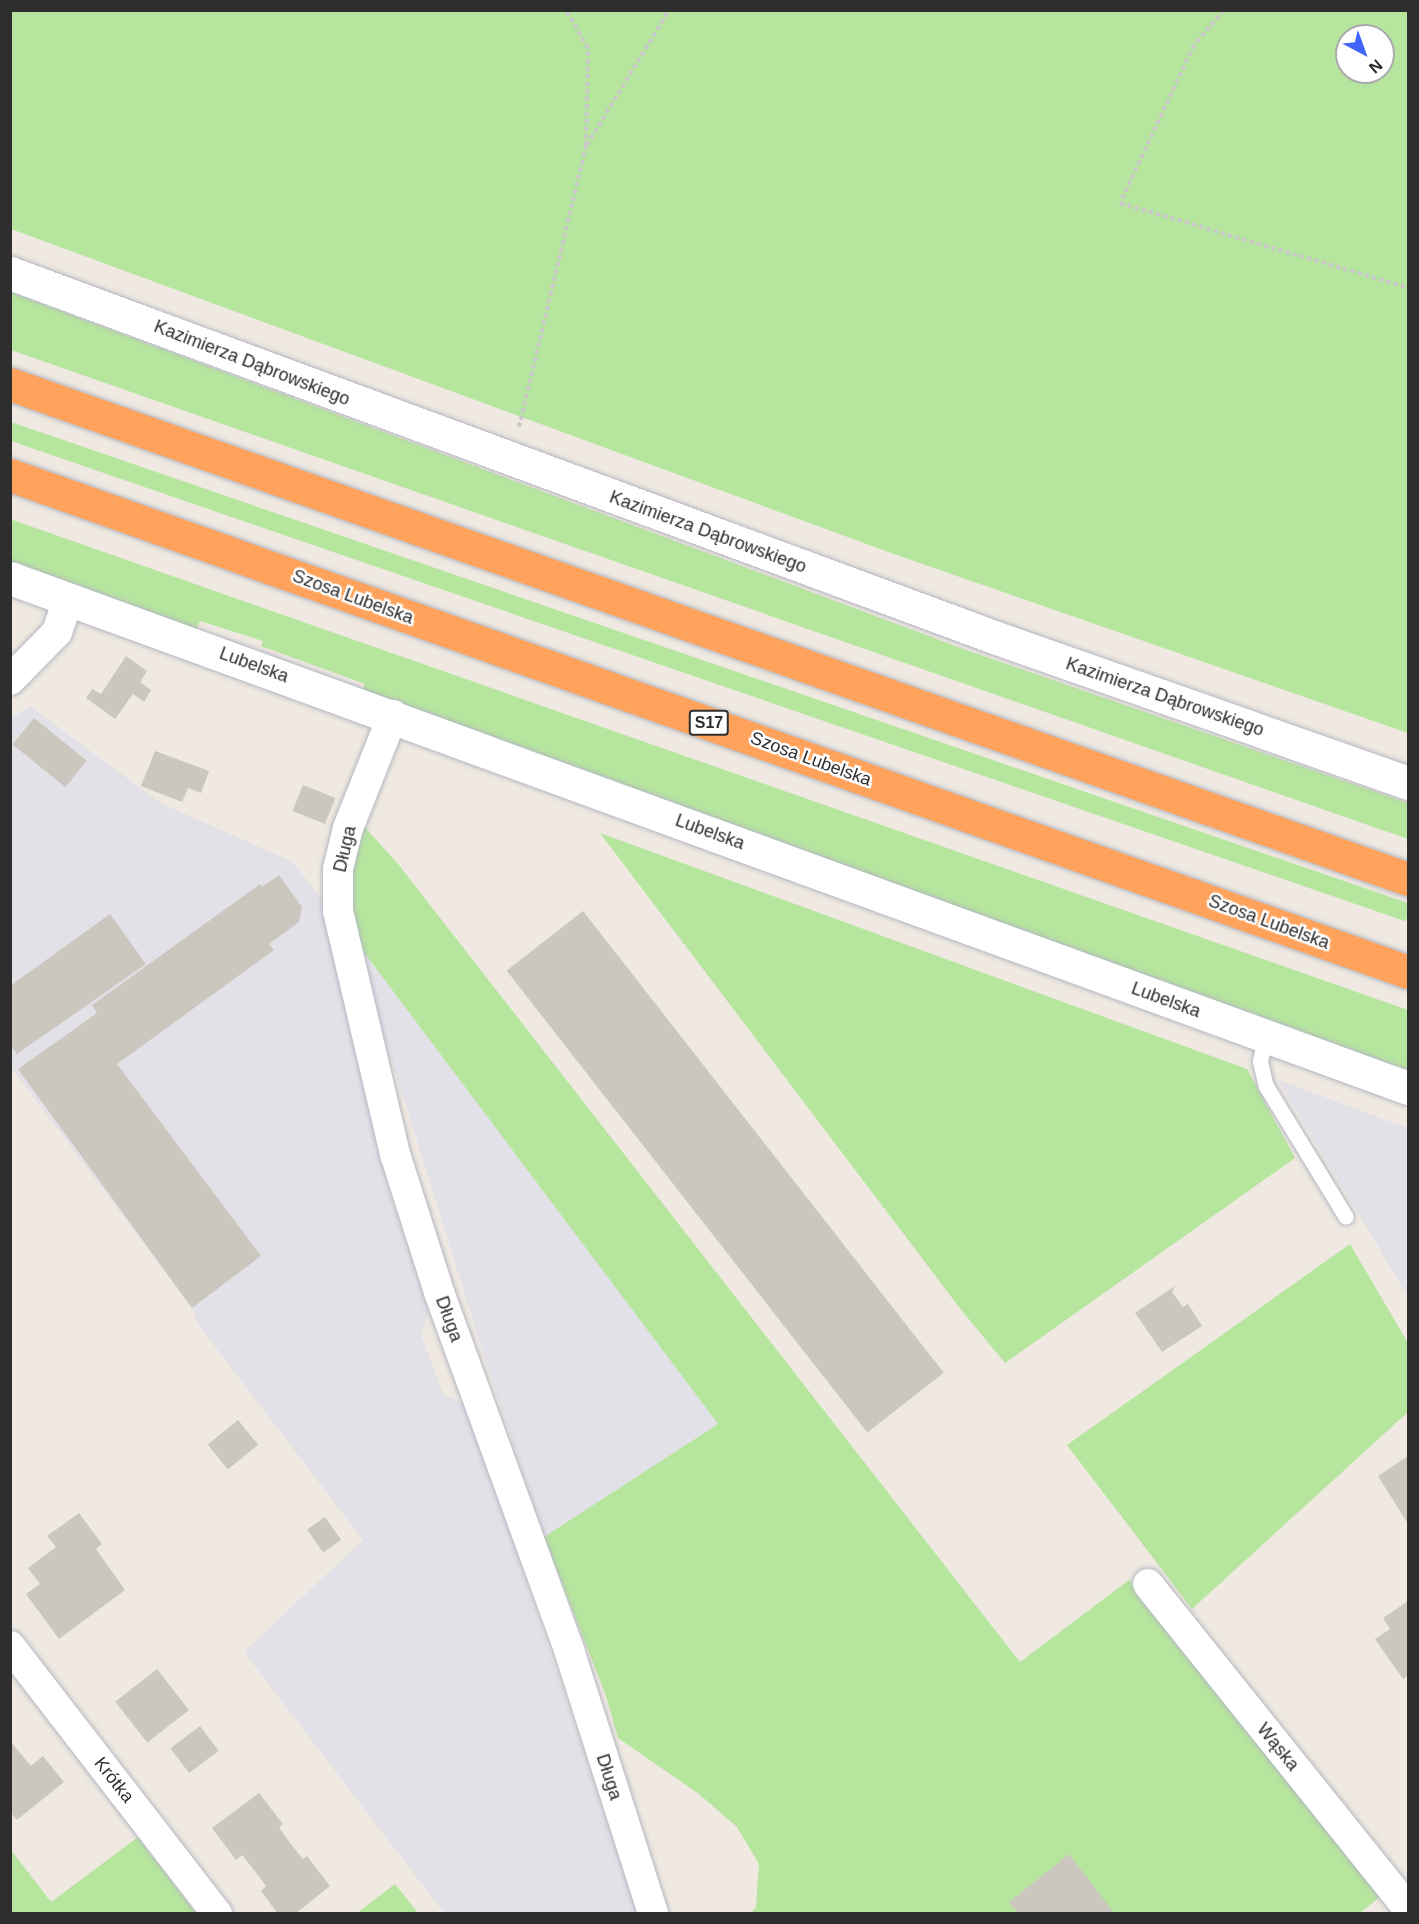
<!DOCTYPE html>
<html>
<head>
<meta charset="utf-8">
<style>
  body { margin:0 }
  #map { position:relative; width:1419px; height:1924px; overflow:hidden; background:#efe9e1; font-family:Helvetica,sans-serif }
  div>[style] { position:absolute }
  .industrial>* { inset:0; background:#e3e1e8 }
  .green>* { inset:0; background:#b6e59e; transform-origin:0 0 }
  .building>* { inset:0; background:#cbc7bf; transform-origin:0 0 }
  .path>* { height:4px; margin-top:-2px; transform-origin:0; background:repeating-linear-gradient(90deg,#c9c9c9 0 4.5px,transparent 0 7.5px) }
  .roads { filter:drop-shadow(0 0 2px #b4b7c1) drop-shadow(0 0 2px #b4b7c1) }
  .lane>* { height:15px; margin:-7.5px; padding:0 7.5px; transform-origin:7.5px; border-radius:7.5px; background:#fff }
  .street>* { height:30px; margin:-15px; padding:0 15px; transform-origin:15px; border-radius:15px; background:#fff }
  .secondary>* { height:33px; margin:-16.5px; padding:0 16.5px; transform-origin:16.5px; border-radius:16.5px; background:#fff }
  .highway>* { height:33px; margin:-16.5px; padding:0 16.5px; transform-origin:16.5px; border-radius:16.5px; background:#ffa35c }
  span { translate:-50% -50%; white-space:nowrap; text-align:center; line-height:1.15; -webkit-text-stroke:5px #fff; paint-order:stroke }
  .shield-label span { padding:2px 4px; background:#fff; border:2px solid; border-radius:4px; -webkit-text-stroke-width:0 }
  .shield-label { font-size:16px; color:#2e2e2e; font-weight:700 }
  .street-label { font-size:18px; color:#2e2e2e }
  .frame { position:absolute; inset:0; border:12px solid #2e2e2e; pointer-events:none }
  .north { position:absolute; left:1335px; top:24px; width:60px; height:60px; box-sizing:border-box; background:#fff; border:2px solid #ababab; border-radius:50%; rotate:139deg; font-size:16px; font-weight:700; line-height:24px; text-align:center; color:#2e2e2e }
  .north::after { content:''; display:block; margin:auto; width:21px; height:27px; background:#4264fb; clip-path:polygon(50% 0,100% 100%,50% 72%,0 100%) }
</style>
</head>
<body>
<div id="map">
  <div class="industrial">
    <div style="clip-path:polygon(30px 706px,162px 804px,293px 862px,323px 901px,392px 1175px,385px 1180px,429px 1312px,421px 1334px,443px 1394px,467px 1406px,638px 1913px,444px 1913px,244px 1652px,363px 1540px,197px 1323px,192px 1308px,11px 1067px,11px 718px)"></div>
    <div style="clip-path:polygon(354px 939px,718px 1424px,544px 1537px,478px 1337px)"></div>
    <div style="clip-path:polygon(1278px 1080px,1408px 1128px,1408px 1297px,1369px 1231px)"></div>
  </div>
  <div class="green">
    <div style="clip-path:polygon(evenodd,10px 11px,1408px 11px,1408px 733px,891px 553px,11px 229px,10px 11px,1347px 36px,1383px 36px,1383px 72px,1347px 72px,1347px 36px)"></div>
    <div style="clip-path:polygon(10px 292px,966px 650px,1408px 803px,1408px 839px,11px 350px)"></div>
    <div style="left:11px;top:422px;width:1481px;height:18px;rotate:19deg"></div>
    <div style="clip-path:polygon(10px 519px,1408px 1010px,1408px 1070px,1021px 934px,362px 692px,365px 684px,261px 646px,263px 641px,200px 621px,196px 630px,11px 562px)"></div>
    <div style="clip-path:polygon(362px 824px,398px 864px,1020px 1662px,1129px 1580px,1382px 1895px,1359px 1914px,751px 1913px,756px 1907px,759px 1864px,737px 1827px,699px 1794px,618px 1738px,606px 1696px,544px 1537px,718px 1424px,354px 939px,348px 897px)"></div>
    <div style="clip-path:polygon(600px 833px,1247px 1069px,1295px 1158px,1005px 1363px,962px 1311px)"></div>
    <div style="clip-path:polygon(1350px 1244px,1408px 1343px,1408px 1412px,1192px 1609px,1067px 1445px)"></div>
    <div style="clip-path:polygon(138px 1837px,196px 1913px,11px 1913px,11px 1850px,51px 1902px)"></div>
    <div style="clip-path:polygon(395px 1884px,418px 1913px,357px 1913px)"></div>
  </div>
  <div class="building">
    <div style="clip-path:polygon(126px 656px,147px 671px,140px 682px,151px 690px,144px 702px,133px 694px,115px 719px,86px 698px,92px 689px,101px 694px)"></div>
    <div style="left:34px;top:718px;width:68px;height:34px;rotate:39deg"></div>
    <div style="clip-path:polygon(155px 751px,209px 771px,201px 793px,188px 788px,182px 802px,141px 786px)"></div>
    <div style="left:303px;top:785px;width:35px;height:28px;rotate:22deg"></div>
    <div style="clip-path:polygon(279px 875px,302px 907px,299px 922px,269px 944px,274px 950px,117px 1064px,261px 1256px,192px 1308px,18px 1069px,97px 1013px,92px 1005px,260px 884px,262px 887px)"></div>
    <div style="left:583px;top:911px;width:586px;height:97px;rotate:52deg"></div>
    <div style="clip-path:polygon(110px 914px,146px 964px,17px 1054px,10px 1045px,10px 986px)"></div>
    <div style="clip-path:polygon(1175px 1286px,1172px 1292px,1183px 1307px,1188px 1304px,1202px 1326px,1162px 1352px,1135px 1313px)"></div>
    <div style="left:238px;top:1420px;width:32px;height:39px;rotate:51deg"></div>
    <div style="clip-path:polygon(1408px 1456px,1408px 1524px,1378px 1476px)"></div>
    <div style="clip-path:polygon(79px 1513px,102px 1544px,96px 1549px,125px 1590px,59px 1639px,26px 1594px,40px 1584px,28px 1568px,56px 1547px,47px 1536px)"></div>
    <div style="left:325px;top:1517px;width:28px;height:22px;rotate:55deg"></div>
    <div style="clip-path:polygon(1408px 1601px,1408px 1676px,1403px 1679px,1375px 1639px,1390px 1629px,1383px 1618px)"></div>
    <div style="left:157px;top:1669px;width:52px;height:53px;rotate:52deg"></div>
    <div style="left:200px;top:1726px;width:31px;height:37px;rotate:53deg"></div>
    <div style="clip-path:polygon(10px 1741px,31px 1766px,43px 1756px,64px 1782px,17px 1820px,10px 1812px)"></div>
    <div style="clip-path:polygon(259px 1793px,283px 1824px,279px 1827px,290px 1843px,303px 1859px,307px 1856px,330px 1886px,295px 1914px,278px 1914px,261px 1891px,266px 1886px,254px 1870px,242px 1855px,236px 1860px,212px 1828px)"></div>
    <div style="clip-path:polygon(1069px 1854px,1115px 1914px,1018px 1914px,1009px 1902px)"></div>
  </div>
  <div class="path">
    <div style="left:1224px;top:10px;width:46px;rotate:130.6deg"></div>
    <div style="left:1194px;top:45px;width:174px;rotate:115.1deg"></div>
    <div style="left:1120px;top:203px;width:300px;rotate:16.4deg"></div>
    <div style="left:587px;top:145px;width:158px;rotate:-58.7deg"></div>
    <div style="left:519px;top:427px;width:289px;rotate:-76.6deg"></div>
    <div style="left:586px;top:146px;width:98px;rotate:-88.8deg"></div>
    <div style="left:588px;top:48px;width:44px;rotate:-120.1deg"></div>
  </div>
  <div class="roads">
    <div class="lane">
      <div style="left:1265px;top:1037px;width:25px;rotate:102deg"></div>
      <div style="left:1260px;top:1061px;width:26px;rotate:77deg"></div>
      <div style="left:1266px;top:1086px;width:153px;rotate:58.6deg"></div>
    </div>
    <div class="street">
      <div style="left:10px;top:680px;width:67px;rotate:-45.6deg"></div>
      <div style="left:57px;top:632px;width:34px;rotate:-71deg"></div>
      <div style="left:393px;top:715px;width:122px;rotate:111.7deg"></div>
      <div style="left:348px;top:828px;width:42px;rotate:103.7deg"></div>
      <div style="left:338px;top:869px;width:42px;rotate:90deg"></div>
      <div style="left:338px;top:911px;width:250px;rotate:76.8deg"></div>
      <div style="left:395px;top:1154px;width:148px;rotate:72.3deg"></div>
      <div style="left:440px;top:1295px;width:378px;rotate:70deg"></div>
      <div style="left:569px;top:1650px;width:277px;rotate:72.3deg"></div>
      <div style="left:1148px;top:1584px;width:416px;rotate:51.3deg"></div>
      <div style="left:10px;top:1646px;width:339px;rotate:52.3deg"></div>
    </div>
    <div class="secondary">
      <div style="left:10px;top:273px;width:1049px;rotate:20.3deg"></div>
      <div style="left:994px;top:637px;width:439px;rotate:19.4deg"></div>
      <div style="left:10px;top:578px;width:1488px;rotate:20.04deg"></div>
    </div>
    <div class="highway">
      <div style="left:10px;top:384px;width:1483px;rotate:19.5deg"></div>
      <div style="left:10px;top:475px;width:1484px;rotate:19.57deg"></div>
    </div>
  </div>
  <div class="shield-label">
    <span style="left:709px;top:723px">S17</span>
  </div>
  <div class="street-label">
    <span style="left:252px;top:363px;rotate:21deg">Kazimierza Dąbrowskiego</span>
    <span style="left:708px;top:532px;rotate:20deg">Kazimierza Dąbrowskiego</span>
    <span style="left:353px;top:597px;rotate:20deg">Szosa Lubelska</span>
    <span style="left:254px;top:665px;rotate:20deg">Lubelska</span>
    <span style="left:1165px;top:697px;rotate:19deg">Kazimierza Dąbrowskiego</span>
    <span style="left:811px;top:759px;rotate:20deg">Szosa Lubelska</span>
    <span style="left:710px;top:832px;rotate:20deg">Lubelska</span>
    <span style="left:345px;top:849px;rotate:-77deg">Długa</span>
    <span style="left:1269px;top:922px;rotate:20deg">Szosa Lubelska</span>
    <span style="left:1166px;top:1000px;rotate:20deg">Lubelska</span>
    <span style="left:449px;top:1319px;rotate:70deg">Długa</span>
    <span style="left:1278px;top:1747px;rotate:51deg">Wąska</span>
    <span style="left:609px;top:1777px;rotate:72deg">Długa</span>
    <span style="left:114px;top:1780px;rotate:52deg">Krótka</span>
  </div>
  <div class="frame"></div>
  <div class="north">N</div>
</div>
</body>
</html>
